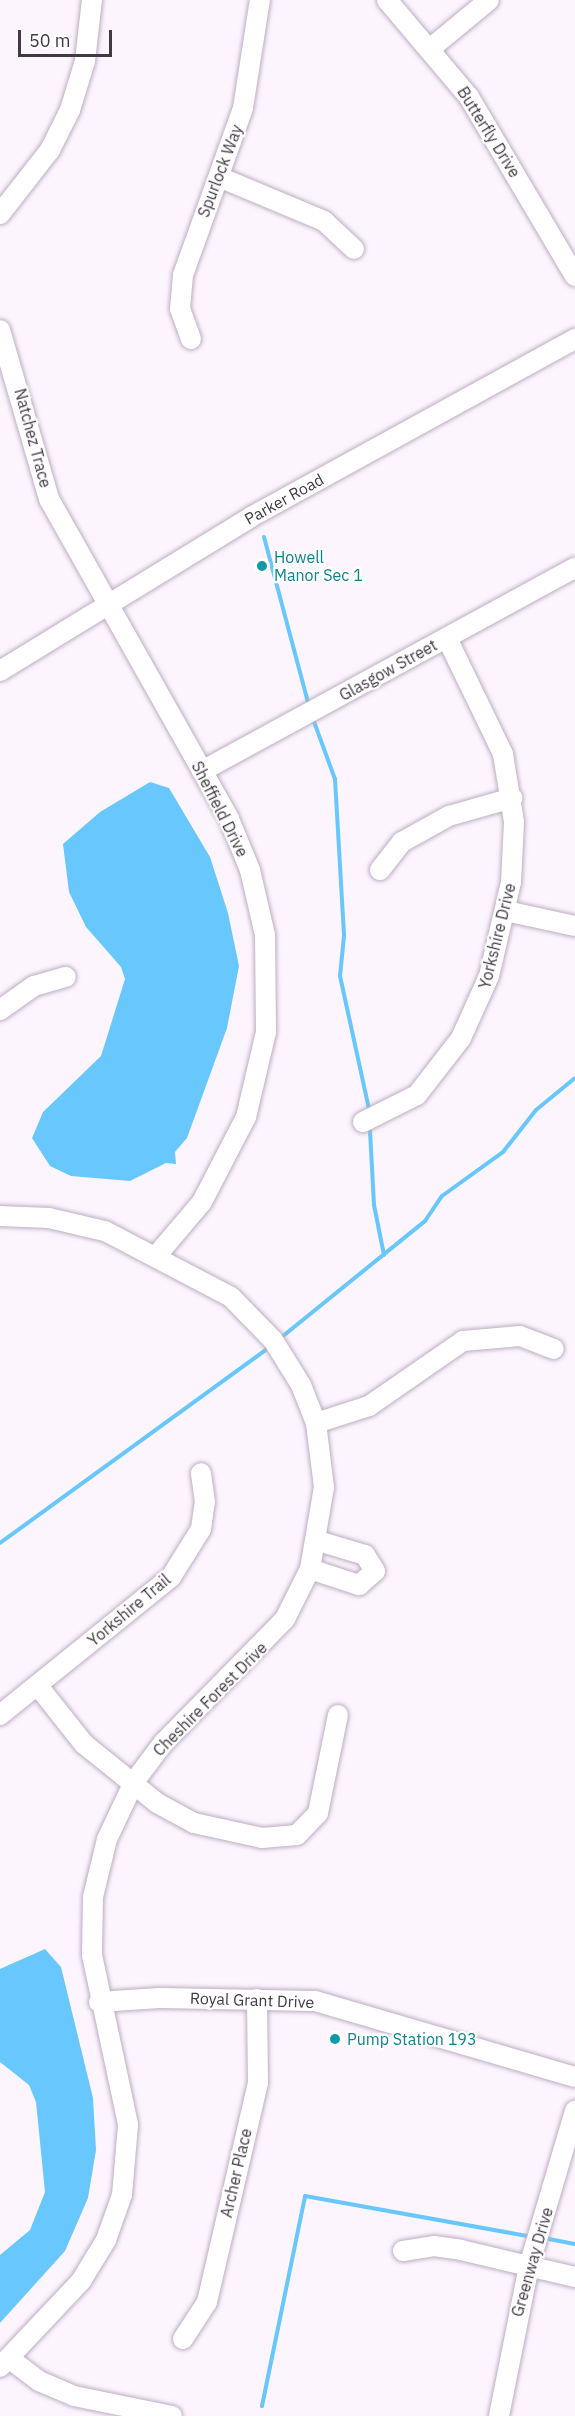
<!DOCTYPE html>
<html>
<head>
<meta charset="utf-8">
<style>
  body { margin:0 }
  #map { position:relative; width:575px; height:2416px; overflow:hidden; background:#fcf5fe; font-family:"IBM Plex Sans",sans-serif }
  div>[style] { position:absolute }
  .water>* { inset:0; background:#68c7fc }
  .stream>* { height:4px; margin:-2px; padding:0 2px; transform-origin:2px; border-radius:2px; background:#68c7fc }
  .roads { filter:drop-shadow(0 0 2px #bdadc2) drop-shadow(0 0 2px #bdadc2) }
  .minor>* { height:20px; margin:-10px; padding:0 10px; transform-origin:10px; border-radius:10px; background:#fff }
  .dots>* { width:16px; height:16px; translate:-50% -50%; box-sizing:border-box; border:3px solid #fff; border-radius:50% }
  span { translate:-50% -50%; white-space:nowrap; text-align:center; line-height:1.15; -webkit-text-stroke:4.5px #fff; paint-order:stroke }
  .street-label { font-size:16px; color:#413a43 }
  .culture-label { font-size:16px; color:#0d838f }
  .left { translate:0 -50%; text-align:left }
  .scale { position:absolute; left:18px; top:30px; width:94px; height:27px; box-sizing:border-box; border:3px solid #413a43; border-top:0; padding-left:8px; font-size:18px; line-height:21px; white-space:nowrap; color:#413a43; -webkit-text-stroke:4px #fff; paint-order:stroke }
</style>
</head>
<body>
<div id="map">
  <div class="water">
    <div style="clip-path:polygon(150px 782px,169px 788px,210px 857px,228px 913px,239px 966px,227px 1028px,187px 1138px,175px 1152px,176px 1164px,166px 1163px,130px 1181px,71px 1176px,50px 1166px,32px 1138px,43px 1112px,101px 1056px,125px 979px,121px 967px,86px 927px,69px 892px,63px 844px,100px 812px)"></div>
    <div style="clip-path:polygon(45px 1949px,61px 1967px,93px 2098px,96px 2150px,88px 2198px,65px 2251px,0 2323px,0 2255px,30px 2230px,45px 2192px,36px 2102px,29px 2085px,0 2062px,0 1969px)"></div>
  </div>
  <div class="stream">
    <div style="left:264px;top:537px;width:171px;rotate:75.1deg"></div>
    <div style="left:313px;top:719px;width:64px;rotate:69.9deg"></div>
    <div style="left:335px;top:779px;width:157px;rotate:86.7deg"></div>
    <div style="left:344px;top:936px;width:40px;rotate:95.7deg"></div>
    <div style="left:340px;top:976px;width:136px;rotate:77.7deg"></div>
    <div style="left:370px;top:1131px;width:74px;rotate:86.9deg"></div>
    <div style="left:374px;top:1205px;width:51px;rotate:78.7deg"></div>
    <div style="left:283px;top:1336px;width:183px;rotate:-39deg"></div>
    <div style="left:425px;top:1221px;width:30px;rotate:-56deg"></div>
    <div style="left:442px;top:1196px;width:75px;rotate:-35.8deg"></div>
    <div style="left:503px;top:1152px;width:53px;rotate:-51.8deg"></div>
    <div style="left:536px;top:1110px;width:50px;rotate:-39.4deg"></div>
    <div style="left:0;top:1543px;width:334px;rotate:-36deg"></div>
    <div style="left:549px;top:2239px;width:26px;rotate:11deg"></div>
    <div style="left:262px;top:2406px;width:214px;rotate:-78.4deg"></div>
    <div style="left:305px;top:2196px;width:227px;rotate:10.2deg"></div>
  </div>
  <div class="roads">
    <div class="minor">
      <div style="left:387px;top:0;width:127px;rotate:49.8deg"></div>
      <div style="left:469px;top:97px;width:208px;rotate:59.4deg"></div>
      <div style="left:431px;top:48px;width:75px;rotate:-39.6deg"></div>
      <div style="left:219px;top:177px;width:114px;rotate:22.7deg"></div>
      <div style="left:324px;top:221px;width:41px;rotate:43deg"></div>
      <div style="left:0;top:214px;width:81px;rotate:-52deg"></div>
      <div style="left:50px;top:150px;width:45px;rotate:-63.4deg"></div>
      <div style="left:70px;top:110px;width:51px;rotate:-73deg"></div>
      <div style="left:85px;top:61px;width:61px;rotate:-83.5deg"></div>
      <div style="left:0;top:330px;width:176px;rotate:73.8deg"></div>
      <div style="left:49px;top:499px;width:367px;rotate:60.6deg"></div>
      <div style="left:229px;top:819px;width:55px;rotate:67.6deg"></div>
      <div style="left:250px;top:870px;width:67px;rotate:77deg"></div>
      <div style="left:265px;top:935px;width:97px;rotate:89.4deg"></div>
      <div style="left:266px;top:1032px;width:87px;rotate:103.2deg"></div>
      <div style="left:246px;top:1117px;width:96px;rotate:117.4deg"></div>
      <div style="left:202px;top:1202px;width:70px;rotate:130.3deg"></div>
      <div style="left:191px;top:339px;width:32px;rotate:-110deg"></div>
      <div style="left:180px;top:309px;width:34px;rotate:-85deg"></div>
      <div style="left:183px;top:275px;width:177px;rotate:-70.2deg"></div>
      <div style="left:243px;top:108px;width:109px;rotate:-81.1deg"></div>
      <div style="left:0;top:671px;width:294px;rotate:-31.5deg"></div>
      <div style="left:251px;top:517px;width:370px;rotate:-28.8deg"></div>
      <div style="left:202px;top:771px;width:425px;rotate:-28.6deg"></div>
      <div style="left:380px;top:870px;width:36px;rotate:-52deg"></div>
      <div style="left:402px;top:842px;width:54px;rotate:-29deg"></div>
      <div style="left:449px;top:816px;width:66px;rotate:-15.9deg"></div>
      <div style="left:506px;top:911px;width:71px;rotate:12.3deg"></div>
      <div style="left:0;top:1010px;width:42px;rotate:-35.2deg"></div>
      <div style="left:34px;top:986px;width:33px;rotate:-16deg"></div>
      <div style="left:363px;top:1122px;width:60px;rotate:-26.6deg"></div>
      <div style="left:417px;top:1095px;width:72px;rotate:-52.3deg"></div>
      <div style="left:461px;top:1038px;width:68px;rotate:-65.7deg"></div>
      <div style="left:489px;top:976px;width:97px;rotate:-76.8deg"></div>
      <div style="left:511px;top:882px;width:60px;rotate:-87.1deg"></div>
      <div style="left:514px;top:822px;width:69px;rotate:-99.2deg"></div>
      <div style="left:503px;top:754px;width:129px;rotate:-115.8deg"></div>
      <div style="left:0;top:1216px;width:49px;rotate:2.3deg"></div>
      <div style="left:49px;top:1218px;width:57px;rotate:13.1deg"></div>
      <div style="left:105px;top:1231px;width:142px;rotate:27.6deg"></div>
      <div style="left:231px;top:1297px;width:60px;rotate:45.7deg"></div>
      <div style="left:273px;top:1340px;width:53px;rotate:58.1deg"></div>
      <div style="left:301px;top:1385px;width:41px;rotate:68.5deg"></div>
      <div style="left:316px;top:1423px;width:64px;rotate:82.9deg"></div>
      <div style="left:324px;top:1487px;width:83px;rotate:99.7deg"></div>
      <div style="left:310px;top:1569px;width:56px;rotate:116.6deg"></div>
      <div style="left:285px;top:1619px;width:173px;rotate:134.5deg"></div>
      <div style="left:164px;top:1742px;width:50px;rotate:126.9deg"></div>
      <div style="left:134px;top:1782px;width:63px;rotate:115.3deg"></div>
      <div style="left:107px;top:1839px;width:60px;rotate:103.6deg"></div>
      <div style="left:93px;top:1897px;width:58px;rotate:91deg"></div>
      <div style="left:92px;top:1955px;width:174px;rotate:78deg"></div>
      <div style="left:128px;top:2125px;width:70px;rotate:94.9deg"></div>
      <div style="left:122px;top:2195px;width:48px;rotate:109.6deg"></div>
      <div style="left:106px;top:2240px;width:48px;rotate:121.4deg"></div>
      <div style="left:81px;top:2281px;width:118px;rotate:133.3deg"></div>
      <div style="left:316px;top:1423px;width:56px;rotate:-17.8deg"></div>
      <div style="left:369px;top:1406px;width:114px;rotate:-34.7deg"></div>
      <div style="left:463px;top:1341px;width:57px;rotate:-5deg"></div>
      <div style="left:520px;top:1336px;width:36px;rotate:21deg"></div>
      <div style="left:310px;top:1569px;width:52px;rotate:18.1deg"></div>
      <div style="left:359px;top:1585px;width:21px;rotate:-41deg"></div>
      <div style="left:375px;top:1571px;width:19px;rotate:-122deg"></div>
      <div style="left:365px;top:1555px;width:49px;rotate:-163.4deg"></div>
      <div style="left:38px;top:1686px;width:74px;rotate:51.6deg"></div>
      <div style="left:84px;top:1744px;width:94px;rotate:38.9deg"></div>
      <div style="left:157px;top:1803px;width:42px;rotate:28.4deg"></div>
      <div style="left:194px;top:1823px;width:70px;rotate:12.4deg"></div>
      <div style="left:262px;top:1838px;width:35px;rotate:-5deg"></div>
      <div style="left:297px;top:1835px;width:30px;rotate:-46deg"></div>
      <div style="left:318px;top:1813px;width:100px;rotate:-78.5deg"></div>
      <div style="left:0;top:1715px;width:220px;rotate:-38.9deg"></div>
      <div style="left:171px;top:1577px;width:57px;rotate:-58deg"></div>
      <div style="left:201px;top:1529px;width:27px;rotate:-82deg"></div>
      <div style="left:205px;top:1502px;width:29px;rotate:-98deg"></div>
      <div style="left:99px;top:2002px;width:60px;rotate:-3.8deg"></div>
      <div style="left:159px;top:1998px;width:156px;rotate:1.1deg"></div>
      <div style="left:315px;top:2001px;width:271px;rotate:16.3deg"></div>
      <div style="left:403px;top:2251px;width:31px;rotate:-9deg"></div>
      <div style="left:434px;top:2246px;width:27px;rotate:8deg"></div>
      <div style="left:461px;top:2250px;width:117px;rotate:13.3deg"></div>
      <div style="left:183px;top:2339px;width:44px;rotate:-57deg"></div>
      <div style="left:207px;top:2302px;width:226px;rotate:-76.9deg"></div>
      <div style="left:258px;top:2082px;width:83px;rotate:-90.7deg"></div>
      <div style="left:10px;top:2359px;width:36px;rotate:37deg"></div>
      <div style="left:39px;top:2381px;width:38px;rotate:23deg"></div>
      <div style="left:74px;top:2396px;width:100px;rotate:11.5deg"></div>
      <div style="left:499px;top:2416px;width:153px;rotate:-78.7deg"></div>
      <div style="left:529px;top:2266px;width:162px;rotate:-73.5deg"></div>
    </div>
  </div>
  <div class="dots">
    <div style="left:262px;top:566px;background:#0f9aa8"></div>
    <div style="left:335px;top:2039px;background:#0f9aa8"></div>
  </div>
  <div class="street-label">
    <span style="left:489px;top:132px;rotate:58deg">Butterfly Drive</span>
    <span style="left:220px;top:171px;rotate:-69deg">Spurlock Way</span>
    <span style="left:33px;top:438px;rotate:75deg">Natchez Trace</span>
    <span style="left:284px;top:499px;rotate:-29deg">Parker Road</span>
    <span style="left:388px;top:670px;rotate:-29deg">Glasgow Street</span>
    <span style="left:220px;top:809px;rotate:63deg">Sheffield Drive</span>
    <span style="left:497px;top:936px;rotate:-76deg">Yorkshire Drive</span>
    <span style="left:129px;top:1610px;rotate:-40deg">Yorkshire Trail</span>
    <span style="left:210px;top:1699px;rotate:-45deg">Cheshire Forest Drive</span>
    <span style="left:252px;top:2000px;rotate:2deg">Royal Grant Drive</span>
    <span style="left:236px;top:2173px;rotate:-77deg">Archer Place</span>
    <span style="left:532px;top:2262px;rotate:-74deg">Greenway Drive</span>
  </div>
  <div class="culture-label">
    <span class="left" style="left:274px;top:566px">Howell<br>Manor Sec 1</span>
    <span class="left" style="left:347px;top:2039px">Pump Station 193</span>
  </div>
  <div class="scale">50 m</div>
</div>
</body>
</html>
